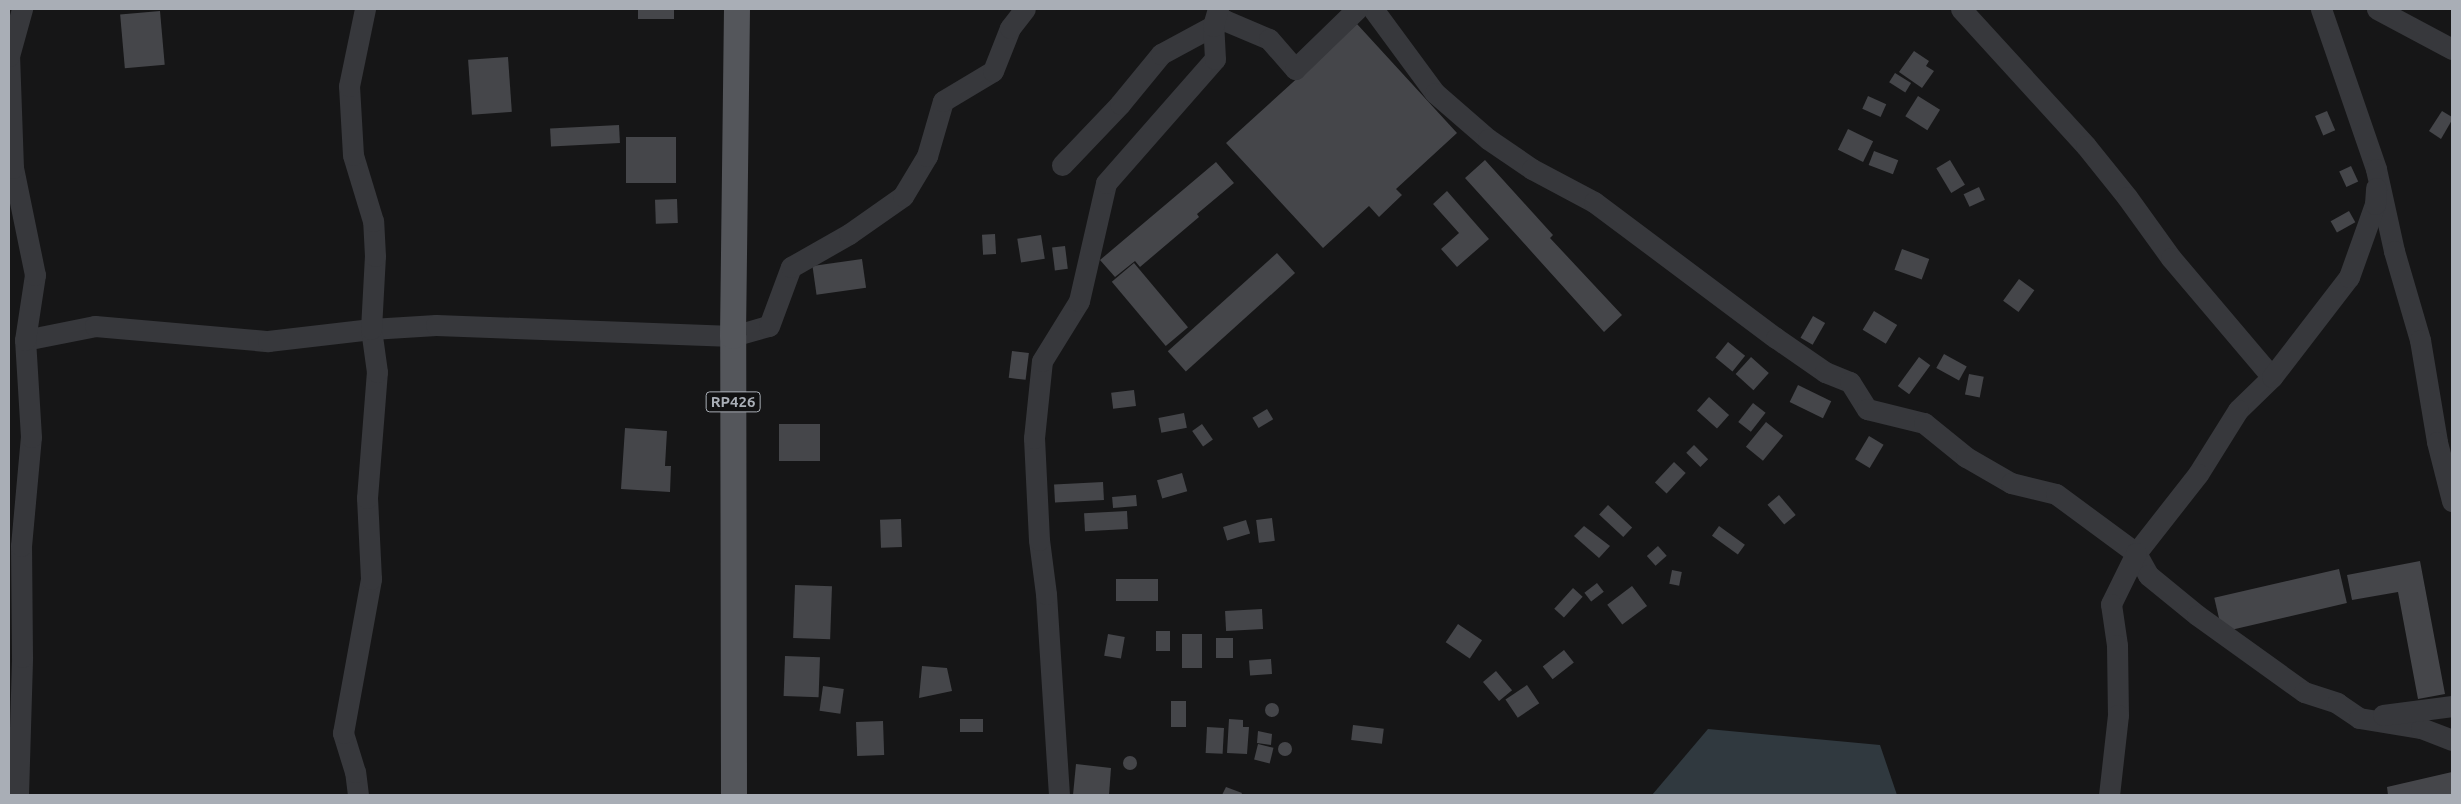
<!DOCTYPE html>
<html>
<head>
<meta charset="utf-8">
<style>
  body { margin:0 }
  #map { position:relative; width:2461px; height:804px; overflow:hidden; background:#161617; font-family:Ubuntu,sans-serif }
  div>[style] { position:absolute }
  .water>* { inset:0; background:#30393f }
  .building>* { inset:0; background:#45464a; transform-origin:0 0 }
  .round { border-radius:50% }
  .minor>* { height:21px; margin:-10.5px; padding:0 10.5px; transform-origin:10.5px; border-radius:10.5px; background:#37383c }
  .major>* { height:26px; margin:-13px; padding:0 13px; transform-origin:13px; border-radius:13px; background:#54565b }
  span { translate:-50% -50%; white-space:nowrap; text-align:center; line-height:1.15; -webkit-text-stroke:4.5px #111112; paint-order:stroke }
  .shield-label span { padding:1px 4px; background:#111112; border:1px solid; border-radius:4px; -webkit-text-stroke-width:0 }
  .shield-label { font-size:15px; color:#a9aeb6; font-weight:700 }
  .frame { position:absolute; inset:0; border:10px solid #a9aeb6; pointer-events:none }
</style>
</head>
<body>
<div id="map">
  <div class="water">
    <div style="clip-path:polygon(1708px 729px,1880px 745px,1897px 795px,1652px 795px)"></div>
  </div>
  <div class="building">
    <div style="left:638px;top:9px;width:36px;height:10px"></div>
    <div style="left:160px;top:11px;width:54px;height:40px;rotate:85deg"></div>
    <div style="clip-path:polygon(1357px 24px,1457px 133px,1396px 189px,1402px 195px,1379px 217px,1369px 206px,1323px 248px,1226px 143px)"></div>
    <div style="clip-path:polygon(1914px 51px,1929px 61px,1926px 66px,1934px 71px,1922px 88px,1899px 72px)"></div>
    <div style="left:508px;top:57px;width:55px;height:40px;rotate:86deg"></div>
    <div style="left:1895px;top:73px;width:19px;height:11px;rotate:32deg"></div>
    <div style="left:1868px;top:96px;width:20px;height:14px;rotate:24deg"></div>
    <div style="left:1918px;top:96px;width:26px;height:24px;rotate:32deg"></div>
    <div style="left:2327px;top:111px;width:21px;height:13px;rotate:67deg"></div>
    <div style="clip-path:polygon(2442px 111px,2452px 117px,2452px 120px,2441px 139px,2429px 131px)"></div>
    <div style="left:619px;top:125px;width:18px;height:69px;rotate:87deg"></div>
    <div style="left:1848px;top:129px;width:28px;height:23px;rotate:26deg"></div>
    <div style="left:626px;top:137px;width:50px;height:46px"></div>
    <div style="left:1874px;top:151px;width:26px;height:15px;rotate:21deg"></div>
    <div style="clip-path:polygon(1485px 160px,1553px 235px,1550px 238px,1622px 315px,1604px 332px,1465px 178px)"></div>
    <div style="left:1950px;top:160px;width:29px;height:16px;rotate:59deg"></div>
    <div style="clip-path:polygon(1216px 162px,1234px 183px,1197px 214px,1199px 217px,1140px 267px,1135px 261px,1115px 277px,1100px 260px)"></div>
    <div style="left:2351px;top:166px;width:17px;height:13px;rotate:65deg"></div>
    <div style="left:1979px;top:187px;width:14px;height:17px;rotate:65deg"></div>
    <div style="clip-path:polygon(1447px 191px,1489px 239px,1457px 267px,1441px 249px,1459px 233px,1433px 204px)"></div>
    <div style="left:677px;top:199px;width:24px;height:22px;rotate:88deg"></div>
    <div style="left:2349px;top:211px;width:13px;height:21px;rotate:61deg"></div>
    <div style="left:995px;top:234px;width:20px;height:13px;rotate:87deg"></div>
    <div style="left:1041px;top:235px;width:24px;height:24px;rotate:81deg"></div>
    <div style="left:1065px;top:246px;width:23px;height:13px;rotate:83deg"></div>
    <div style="left:1902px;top:249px;width:29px;height:22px;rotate:20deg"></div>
    <div style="left:1277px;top:253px;width:27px;height:147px;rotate:48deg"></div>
    <div style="left:862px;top:259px;width:29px;height:50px;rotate:82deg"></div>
    <div style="left:1134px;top:263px;width:84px;height:29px;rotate:50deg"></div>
    <div style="left:2019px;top:279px;width:19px;height:27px;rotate:36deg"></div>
    <div style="left:1874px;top:311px;width:27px;height:22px;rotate:31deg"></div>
    <div style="left:1813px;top:316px;width:14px;height:25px;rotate:30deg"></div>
    <div style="left:1728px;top:342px;width:22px;height:20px;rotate:39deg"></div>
    <div style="left:1012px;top:351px;width:17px;height:27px;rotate:7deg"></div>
    <div style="left:1944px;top:354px;width:26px;height:16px;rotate:29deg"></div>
    <div style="left:1751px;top:357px;width:24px;height:23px;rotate:42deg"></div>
    <div style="left:1919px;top:357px;width:14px;height:36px;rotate:36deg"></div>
    <div style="left:1969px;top:374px;width:15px;height:21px;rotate:11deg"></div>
    <div style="left:1798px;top:385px;width:37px;height:19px;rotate:26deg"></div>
    <div style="left:1134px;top:390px;width:16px;height:23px;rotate:83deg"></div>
    <div style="left:1709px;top:397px;width:27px;height:18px;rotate:42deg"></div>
    <div style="left:1753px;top:403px;width:16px;height:24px;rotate:38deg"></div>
    <div style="left:1267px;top:409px;width:12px;height:17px;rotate:59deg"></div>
    <div style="left:1184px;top:413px;width:15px;height:26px;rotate:79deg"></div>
    <div style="left:1766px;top:422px;width:22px;height:32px;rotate:39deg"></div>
    <div style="left:779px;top:424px;width:41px;height:37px"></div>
    <div style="left:1202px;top:424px;width:19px;height:12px;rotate:55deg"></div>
    <div style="clip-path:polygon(625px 428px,667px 431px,665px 466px,671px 466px,670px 492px,621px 489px)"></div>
    <div style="left:1869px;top:436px;width:17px;height:27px;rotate:31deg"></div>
    <div style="left:1694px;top:445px;width:20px;height:11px;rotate:45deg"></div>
    <div style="left:1674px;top:462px;width:16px;height:28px;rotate:43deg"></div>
    <div style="left:1182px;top:473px;width:19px;height:26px;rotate:74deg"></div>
    <div style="left:1103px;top:482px;width:18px;height:49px;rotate:87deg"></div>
    <div style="left:1136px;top:495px;width:11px;height:24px;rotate:85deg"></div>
    <div style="left:1779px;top:495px;width:26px;height:15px;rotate:50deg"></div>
    <div style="left:1608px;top:505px;width:33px;height:13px;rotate:43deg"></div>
    <div style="left:1127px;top:511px;width:18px;height:43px;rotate:87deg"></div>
    <div style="left:1272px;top:518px;width:23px;height:16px;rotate:83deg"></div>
    <div style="left:901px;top:519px;width:28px;height:21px;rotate:88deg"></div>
    <div style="left:1246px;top:520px;width:14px;height:24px;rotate:73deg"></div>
    <div style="clip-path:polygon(1584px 526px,1610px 546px,1599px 558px,1574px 536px)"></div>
    <div style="left:1719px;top:526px;width:32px;height:12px;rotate:36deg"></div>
    <div style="left:1658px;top:546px;width:13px;height:15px;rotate:48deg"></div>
    <div style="clip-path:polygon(2420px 561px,2445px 694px,2418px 699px,2398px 592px,2352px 600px,2347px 575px)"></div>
    <div style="left:2339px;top:569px;width:35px;height:128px;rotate:77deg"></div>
    <div style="left:1672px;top:570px;width:10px;height:14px;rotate:11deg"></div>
    <div style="left:1116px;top:579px;width:42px;height:22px"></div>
    <div style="left:1597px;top:583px;width:11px;height:16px;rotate:52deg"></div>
    <div style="left:795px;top:585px;width:37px;height:53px;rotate:2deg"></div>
    <div style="left:1632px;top:586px;width:25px;height:31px;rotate:53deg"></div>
    <div style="left:1573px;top:588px;width:13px;height:28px;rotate:42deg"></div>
    <div style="left:1262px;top:609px;width:20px;height:37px;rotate:87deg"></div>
    <div style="left:1458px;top:624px;width:29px;height:22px;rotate:34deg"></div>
    <div style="left:1156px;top:631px;width:14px;height:20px"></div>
    <div style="left:1108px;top:634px;width:17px;height:22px;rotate:10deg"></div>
    <div style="left:1182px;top:634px;width:20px;height:34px"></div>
    <div style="left:1216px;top:638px;width:17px;height:20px"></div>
    <div style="left:1564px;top:650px;width:16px;height:27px;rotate:52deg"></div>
    <div style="left:785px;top:656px;width:35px;height:40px;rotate:2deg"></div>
    <div style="left:1271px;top:659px;width:15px;height:22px;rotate:86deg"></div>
    <div style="clip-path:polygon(922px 666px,947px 668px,952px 691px,919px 698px)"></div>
    <div style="left:1496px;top:671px;width:25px;height:17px;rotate:50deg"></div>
    <div style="left:1527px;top:685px;width:22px;height:26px;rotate:56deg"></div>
    <div style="left:823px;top:686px;width:21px;height:25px;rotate:8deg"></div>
    <div style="left:1171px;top:701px;width:15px;height:26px"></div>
    <div class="round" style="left:1265px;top:703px;width:14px;height:14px"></div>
    <div style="left:983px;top:719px;width:13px;height:23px;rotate:90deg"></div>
    <div style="clip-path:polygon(1229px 719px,1243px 720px,1243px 727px,1249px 727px,1247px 754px,1227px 753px)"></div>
    <div style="left:883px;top:721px;width:34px;height:27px;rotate:88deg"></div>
    <div style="left:1353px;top:725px;width:31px;height:15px;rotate:7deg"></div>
    <div style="left:1207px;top:727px;width:17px;height:26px;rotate:3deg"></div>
    <div style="clip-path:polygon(1258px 731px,1272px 734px,1271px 745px,1257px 743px)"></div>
    <div class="round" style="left:1278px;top:742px;width:14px;height:14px"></div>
    <div style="left:1258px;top:744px;width:16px;height:16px;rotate:14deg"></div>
    <div class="round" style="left:1123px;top:756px;width:14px;height:14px"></div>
    <div style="clip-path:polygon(1076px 764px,1111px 768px,1109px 795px,1073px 795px)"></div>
    <div style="clip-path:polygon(2452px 772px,2452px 795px,2388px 795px,2387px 787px)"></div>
    <div style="clip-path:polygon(1226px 787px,1242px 793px,1241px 795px,1222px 795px)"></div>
  </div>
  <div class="minor">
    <div style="left:1373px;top:9px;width:104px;rotate:53.6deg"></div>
    <div style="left:1435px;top:93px;width:70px;rotate:41deg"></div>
    <div style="left:1488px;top:139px;width:53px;rotate:34.3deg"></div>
    <div style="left:1532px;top:169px;width:70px;rotate:28deg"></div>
    <div style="left:1594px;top:202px;width:227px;rotate:36.8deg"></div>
    <div style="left:1776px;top:338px;width:60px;rotate:34.8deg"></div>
    <div style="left:1825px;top:372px;width:27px;rotate:22deg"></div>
    <div style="left:1850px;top:382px;width:32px;rotate:58deg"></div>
    <div style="left:1867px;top:409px;width:59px;rotate:13.8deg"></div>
    <div style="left:1924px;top:423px;width:54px;rotate:39deg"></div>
    <div style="left:1966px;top:457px;width:52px;rotate:30deg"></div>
    <div style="left:2011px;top:483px;width:46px;rotate:13.7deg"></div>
    <div style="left:2056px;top:494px;width:99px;rotate:36.4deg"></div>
    <div style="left:2136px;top:553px;width:25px;rotate:61deg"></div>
    <div style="left:2148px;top:575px;width:63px;rotate:39.2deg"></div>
    <div style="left:2197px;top:615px;width:132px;rotate:35.7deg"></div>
    <div style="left:2304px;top:692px;width:35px;rotate:18deg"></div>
    <div style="left:2337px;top:703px;width:27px;rotate:34deg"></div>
    <div style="left:2359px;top:718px;width:63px;rotate:9.2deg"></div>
    <div style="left:2421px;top:728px;width:33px;rotate:21deg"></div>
    <div style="left:1961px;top:9px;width:185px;rotate:47.6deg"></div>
    <div style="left:2086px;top:146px;width:65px;rotate:51.2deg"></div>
    <div style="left:2127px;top:197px;width:75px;rotate:54.2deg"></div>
    <div style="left:2171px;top:258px;width:156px;rotate:49.7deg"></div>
    <div style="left:2272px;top:377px;width:47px;rotate:135.9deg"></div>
    <div style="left:2238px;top:410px;width:75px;rotate:122deg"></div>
    <div style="left:2198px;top:474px;width:100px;rotate:128.1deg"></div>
    <div style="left:2136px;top:553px;width:57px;rotate:116.1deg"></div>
    <div style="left:2111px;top:604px;width:41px;rotate:81.7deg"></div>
    <div style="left:2117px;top:645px;width:70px;rotate:89.2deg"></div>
    <div style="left:2118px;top:715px;width:81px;rotate:96.4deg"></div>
    <div style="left:2321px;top:9px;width:169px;rotate:71deg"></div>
    <div style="left:2376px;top:169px;width:84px;rotate:77.6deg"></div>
    <div style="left:2394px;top:251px;width:93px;rotate:73.7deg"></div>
    <div style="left:2420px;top:340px;width:103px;rotate:80.5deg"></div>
    <div style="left:2437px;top:442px;width:61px;rotate:75.7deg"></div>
    <div style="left:2377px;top:9px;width:85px;rotate:28.1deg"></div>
    <div style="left:1062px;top:165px;width:84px;rotate:-46.4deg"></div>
    <div style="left:1120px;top:104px;width:65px;rotate:-50.6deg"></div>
    <div style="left:1161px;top:54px;width:72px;rotate:-28.4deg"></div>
    <div style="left:1224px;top:20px;width:49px;rotate:22.9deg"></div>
    <div style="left:1269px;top:39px;width:40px;rotate:49deg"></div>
    <div style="left:1295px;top:69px;width:86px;rotate:-44.1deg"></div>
    <div style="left:25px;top:340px;width:71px;rotate:-11.3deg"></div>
    <div style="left:95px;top:326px;width:174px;rotate:5deg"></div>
    <div style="left:268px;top:341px;width:104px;rotate:-6.6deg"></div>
    <div style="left:371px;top:329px;width:65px;rotate:-3.5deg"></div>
    <div style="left:436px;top:325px;width:297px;rotate:2.1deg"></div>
    <div style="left:733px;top:336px;width:37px;rotate:-16deg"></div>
    <div style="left:769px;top:326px;width:63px;rotate:-69.6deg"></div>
    <div style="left:791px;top:267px;width:67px;rotate:-29.6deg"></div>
    <div style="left:849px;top:234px;width:66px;rotate:-35.1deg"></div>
    <div style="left:903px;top:196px;width:47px;rotate:-59deg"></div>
    <div style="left:927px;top:156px;width:57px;rotate:-73.8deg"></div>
    <div style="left:943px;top:101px;width:58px;rotate:-31deg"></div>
    <div style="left:993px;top:71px;width:46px;rotate:-68.4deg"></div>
    <div style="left:1010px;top:28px;width:24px;rotate:-52deg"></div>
    <div style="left:2272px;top:377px;width:126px;rotate:-52.4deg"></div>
    <div style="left:2349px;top:277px;width:77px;rotate:-70.4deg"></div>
    <div style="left:2375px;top:204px;width:16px;rotate:-86deg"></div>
    <div style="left:2383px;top:715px;width:70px;rotate:-7.4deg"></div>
    <div style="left:18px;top:795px;width:138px;rotate:-88.3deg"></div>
    <div style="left:22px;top:657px;width:111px;rotate:-90.5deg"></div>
    <div style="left:21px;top:546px;width:109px;rotate:-84.8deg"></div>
    <div style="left:31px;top:437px;width:97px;rotate:-93.5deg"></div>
    <div style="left:25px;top:340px;width:66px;rotate:-81.3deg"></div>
    <div style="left:35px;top:275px;width:109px;rotate:-101.6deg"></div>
    <div style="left:13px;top:168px;width:112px;rotate:-92deg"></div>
    <div style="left:9px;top:56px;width:49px;rotate:-74.5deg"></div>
    <div style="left:358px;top:795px;width:23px;rotate:-97deg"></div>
    <div style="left:355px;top:772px;width:41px;rotate:-107.1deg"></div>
    <div style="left:343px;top:733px;width:157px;rotate:-79.7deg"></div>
    <div style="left:371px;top:579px;width:81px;rotate:-92.8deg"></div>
    <div style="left:367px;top:498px;width:126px;rotate:-85.5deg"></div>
    <div style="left:377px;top:372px;width:43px;rotate:-97.9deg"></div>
    <div style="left:371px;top:329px;width:73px;rotate:-86.9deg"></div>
    <div style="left:375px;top:256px;width:35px;rotate:-93deg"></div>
    <div style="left:373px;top:221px;width:69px;rotate:-106.9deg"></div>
    <div style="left:353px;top:155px;width:69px;rotate:-93.3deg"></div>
    <div style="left:349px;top:86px;width:79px;rotate:-78.3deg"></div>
    <div style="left:1059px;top:795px;width:201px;rotate:-93.7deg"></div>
    <div style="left:1046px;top:594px;width:54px;rotate:-97.4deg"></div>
    <div style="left:1039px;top:540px;width:102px;rotate:-92.8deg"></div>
    <div style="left:1034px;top:438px;width:77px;rotate:-84.1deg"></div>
    <div style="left:1042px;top:361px;width:70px;rotate:-58.3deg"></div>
    <div style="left:1079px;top:301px;width:121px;rotate:-77.1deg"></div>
    <div style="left:1106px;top:183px;width:165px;rotate:-48.7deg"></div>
    <div style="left:1215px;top:59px;width:33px;rotate:-93deg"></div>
    <div style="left:1213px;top:26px;width:18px;rotate:-74deg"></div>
  </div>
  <div class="major">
    <div style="left:734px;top:795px;width:459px;rotate:-90.1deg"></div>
    <div style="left:733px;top:336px;width:327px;rotate:-89.3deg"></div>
  </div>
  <div class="shield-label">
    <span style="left:733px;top:402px">RP426</span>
  </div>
  <div class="frame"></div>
</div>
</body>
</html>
